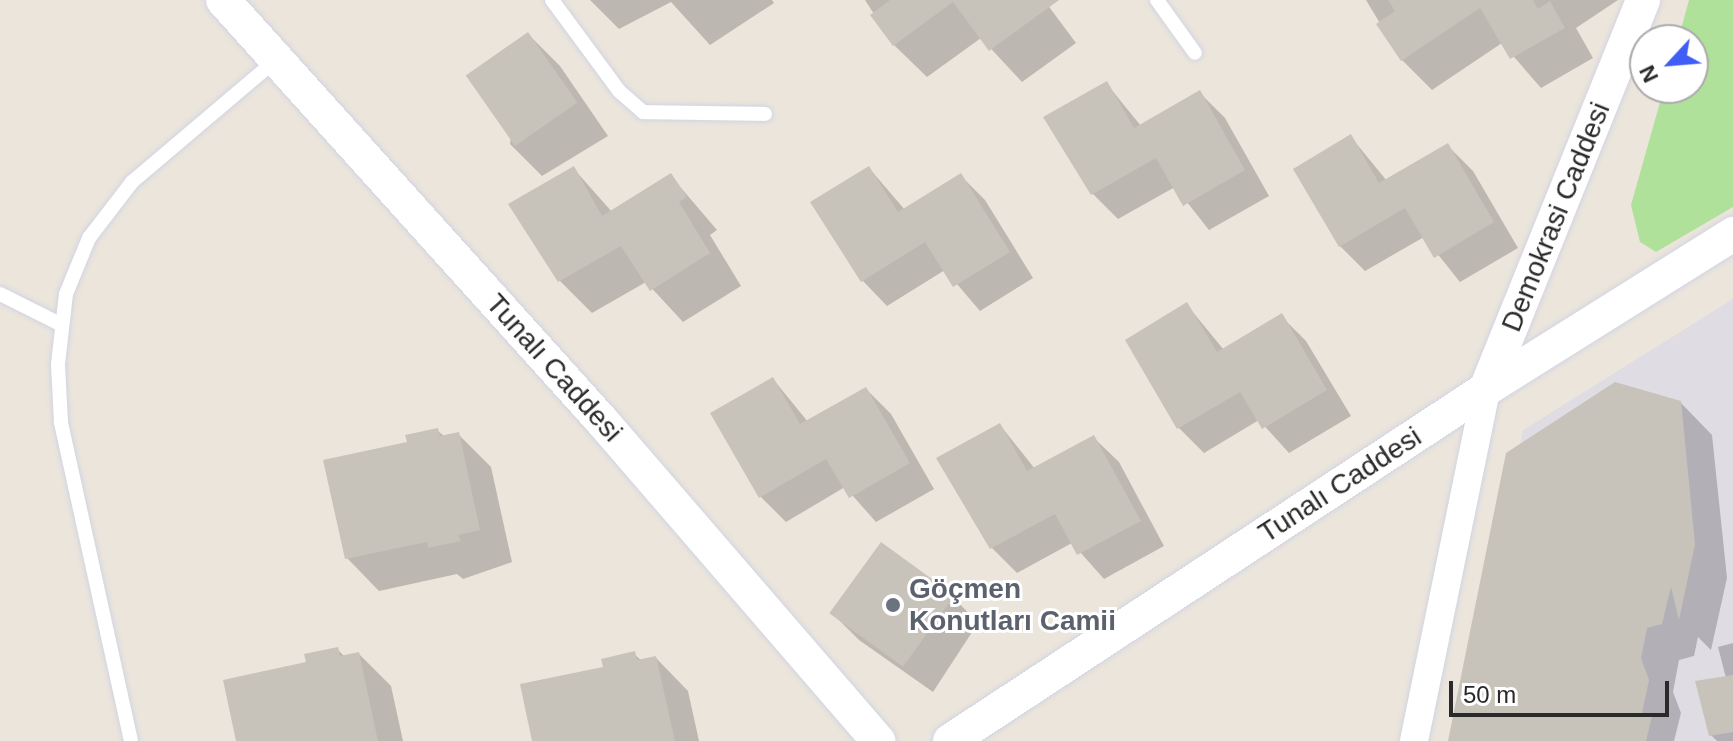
<!DOCTYPE html>
<html>
<head>
<meta charset="utf-8">
<style>
  body { margin:0 }
  #map { position:relative; width:1733px; height:741px; overflow:hidden; background:#ebe5dc; font-family:Helvetica,sans-serif }
  div>[style] { position:absolute }
  .industrial>* { inset:0; background:#dfdce4 }
  .green>* { inset:0; background:#b0e19a }
  .shadow>* { inset:0; background:#0003 }
  .building>* { inset:0; background:#c7c3ba; transform-origin:0 0 }
  .roads { filter:drop-shadow(0 0 2px #d1d4e2) drop-shadow(0 0 2px #d1d4e2) }
  .service>* { height:14px; margin:-7px; padding:0 7px; transform-origin:7px; border-radius:7px; background:#fff }
  .minor>* { height:28px; margin:-14px; padding:0 14px; transform-origin:14px; border-radius:14px; background:#fff }
  .tertiary>* { height:34px; margin:-17px; padding:0 17px; transform-origin:17px; border-radius:17px; background:#fff }
  .dots>* { width:22px; height:22px; translate:-50% -50%; box-sizing:border-box; border:4px solid #fff; border-radius:50% }
  span { translate:-50% -50%; white-space:nowrap; text-align:center; line-height:1.15; -webkit-text-stroke:6px #fff; paint-order:stroke }
  .street-label { font-size:28px; color:#2a2a2a }
  .worship-label { font-size:28px; color:#5b616d; font-weight:700 }
  .left { translate:0 -50%; text-align:left }
  .north { position:absolute; left:1629px; top:24px; width:80px; height:80px; box-sizing:border-box; background:#fff; border:2px solid #aaa; border-radius:50%; rotate:244deg; font-size:22px; font-weight:700; line-height:32px; text-align:center; color:#2a2a2a }
  .north::after { content:''; display:block; margin:auto; width:28px; height:36px; background:#405df5; clip-path:polygon(50% 0,100% 100%,50% 72%,0 100%) }
  .scale { position:absolute; left:1449px; top:681px; width:220px; height:36px; box-sizing:border-box; border:4px solid #2a2a2a; border-top:0; padding-left:10px; font-size:24px; line-height:28px; white-space:nowrap; color:#2a2a2a; -webkit-text-stroke:6px #fff; paint-order:stroke }
</style>
</head>
<body>
<div id="map">
  <div class="industrial">
    <div style="clip-path:polygon(1733px 299px,1733px 741px,1463px 741px,1523px 430px)"></div>
  </div>
  <div class="green">
    <div style="clip-path:polygon(1689px 0,1733px 0,1733px 207px,1656px 252px,1640px 242px,1631px 205px,1664px 88px,1693px 88px,1693px 40px,1678px 40px)"></div>
  </div>
  <div class="shadow">
    <div style="clip-path:polygon(590px 0,772px 0,774px 3px,710px 45px,671px 2px,619px 29px)"></div>
    <div style="clip-path:polygon(865px 0,1044px 0,1076px 43px,1022px 82px,981px 38px,927px 77px,894px 45px)"></div>
    <div style="clip-path:polygon(1366px 0,1618px 0,1576px 28px,1593px 58px,1541px 88px,1502px 43px,1432px 90px,1402px 60px)"></div>
    <div style="clip-path:polygon(528px 34px,560px 66px,608px 136px,542px 176px,510px 144px)"></div>
    <div style="clip-path:polygon(1106px 83px,1141px 126px,1200px 93px,1225px 118px,1269px 196px,1209px 230px,1175px 187px,1118px 219px,1093px 194px)"></div>
    <div style="clip-path:polygon(1351px 137px,1387px 181px,1448px 146px,1473px 171px,1518px 248px,1460px 282px,1424px 237px,1365px 271px,1340px 246px)"></div>
    <div style="clip-path:polygon(869px 168px,905px 210px,960px 175px,985px 200px,1033px 278px,980px 311px,945px 270px,887px 306px,862px 280px)"></div>
    <div style="clip-path:polygon(574px 169px,612px 212px,670px 175px,717px 230px,710px 235px,741px 286px,683px 322px,646px 282px,592px 313px,560px 281px,511px 204px)"></div>
    <div style="clip-path:polygon(1187px 305px,1224px 350px,1281px 316px,1306px 341px,1351px 416px,1289px 453px,1259px 420px,1204px 453px,1179px 428px)"></div>
    <div style="clip-path:polygon(773px 379px,808px 422px,866px 389px,891px 414px,934px 489px,876px 522px,845px 487px,786px 522px,761px 497px)"></div>
    <div style="clip-path:polygon(1680px 402px,1712px 435px,1727px 578px,1711px 650px,1698px 637px,1694px 656px,1679px 660px,1673px 692px,1681px 713px,1674px 741px,1450px 741px)"></div>
    <div style="clip-path:polygon(1000px 425px,1035px 469px,1093px 437px,1119px 462px,1164px 546px,1104px 579px,1072px 543px,1017px 573px,992px 548px)"></div>
    <div style="clip-path:polygon(437px 430px,445px 437px,459px 435px,491px 467px,512px 562px,463px 579px,457px 574px,379px 591px,347px 558px,409px 444px)"></div>
    <div style="clip-path:polygon(953px 597px,978px 623px,933px 692px,859px 640px,834px 615px)"></div>
    <div style="clip-path:polygon(1733px 643px,1733px 741px,1717px 741px,1711px 735px,1726px 678px,1718px 647px)"></div>
    <div style="clip-path:polygon(337px 649px,345px 657px,359px 654px,391px 686px,403px 741px,238px 741px,308px 664px)"></div>
    <div style="clip-path:polygon(634px 654px,642px 661px,656px 658px,688px 691px,699px 741px,534px 741px,605px 668px)"></div>
  </div>
  <div class="building">
    <div style="clip-path:polygon(890px 0,1059px 0,989px 51px,953px 2px,893px 46px,870px 15px)"></div>
    <div style="clip-path:polygon(1388px 0,1533px 0,1538px 9px,1550px 1px,1565px 28px,1510px 59px,1480px 8px,1401px 61px,1376px 24px,1395px 11px)"></div>
    <div style="left:528px;top:32px;width:86px;height:76px;rotate:55deg"></div>
    <div style="clip-path:polygon(1107px 81px,1134px 128px,1200px 90px,1245px 170px,1183px 206px,1156px 158px,1091px 195px,1043px 117px)"></div>
    <div style="clip-path:polygon(1351px 134px,1379px 183px,1448px 143px,1494px 222px,1434px 258px,1405px 208px,1339px 247px,1293px 169px)"></div>
    <div style="clip-path:polygon(574px 166px,602px 216px,671px 173px,687px 197px,679px 202px,710px 253px,650px 291px,621px 246px,558px 282px,508px 204px)"></div>
    <div style="clip-path:polygon(869px 166px,898px 212px,961px 173px,1010px 252px,953px 287px,925px 242px,861px 282px,810px 202px)"></div>
    <div style="clip-path:polygon(1187px 302px,1217px 352px,1282px 313px,1327px 390px,1262px 429px,1240px 392px,1177px 429px,1125px 340px)"></div>
    <div style="clip-path:polygon(773px 377px,800px 424px,866px 387px,910px 463px,849px 498px,826px 459px,759px 498px,710px 413px)"></div>
    <div style="clip-path:polygon(1615px 382px,1681px 401px,1695px 544px,1679px 620px,1671px 587px,1662px 624px,1647px 628px,1641px 658px,1649px 680px,1642px 713px,1652px 716px,1646px 741px,1448px 741px,1506px 453px)"></div>
    <div style="clip-path:polygon(1000px 423px,1027px 471px,1094px 435px,1141px 521px,1077px 555px,1055px 514px,990px 549px,936px 458px)"></div>
    <div style="clip-path:polygon(438px 428px,440px 436px,459px 432px,480px 530px,458px 535px,461px 541px,428px 548px,427px 542px,345px 559px,323px 460px,407px 442px,405px 435px)"></div>
    <div style="left:881px;top:542px;width:91px;height:88px;rotate:36deg"></div>
    <div style="clip-path:polygon(338px 647px,340px 656px,359px 652px,378px 741px,236px 741px,223px 680px,306px 662px,304px 654px)"></div>
    <div style="clip-path:polygon(635px 651px,637px 660px,656px 656px,675px 741px,532px 741px,520px 684px,603px 667px,601px 659px)"></div>
    <div style="clip-path:polygon(1733px 675px,1733px 732px,1709px 736px,1695px 681px)"></div>
  </div>
  <div class="roads">
    <div class="service">
      <div style="left:552px;top:0;width:113px;rotate:53.6deg"></div>
      <div style="left:619px;top:91px;width:32px;rotate:41deg"></div>
      <div style="left:643px;top:112px;width:122px;rotate:0.9deg"></div>
      <div style="left:1157px;top:0;width:65px;rotate:54.4deg"></div>
      <div style="left:0;top:294px;width:69px;rotate:26.6deg"></div>
      <div style="left:131px;top:741px;width:327px;rotate:-102.4deg"></div>
      <div style="left:61px;top:422px;width:58px;rotate:-93deg"></div>
      <div style="left:58px;top:364px;width:70px;rotate:-83.5deg"></div>
      <div style="left:66px;top:294px;width:61px;rotate:-67.7deg"></div>
      <div style="left:89px;top:238px;width:71px;rotate:-52.5deg"></div>
      <div style="left:132px;top:182px;width:189px;rotate:-40.3deg"></div>
    </div>
    <div class="minor">
      <div style="left:1414px;top:741px;width:359px;rotate:-78.4deg"></div>
    </div>
    <div class="tertiary">
      <div style="left:223px;top:0;width:566px;rotate:48.01deg"></div>
      <div style="left:602px;top:421px;width:423px;rotate:49.2deg"></div>
      <div style="left:1486px;top:389px;width:419px;rotate:-68deg"></div>
      <div style="left:950px;top:741px;width:641px;rotate:-33.29deg"></div>
      <div style="left:1486px;top:389px;width:292px;rotate:-32.1deg"></div>
    </div>
  </div>
  <div class="dots">
    <div style="left:893px;top:605px;background:#6b7280"></div>
  </div>
  <div class="street-label">
    <span style="left:1556px;top:217px;rotate:-68deg">Demokrasi Caddesi</span>
    <span style="left:554px;top:368px;rotate:48deg">Tunalı Caddesi</span>
    <span style="left:1340px;top:485px;rotate:-33deg">Tunalı Caddesi</span>
  </div>
  <div class="worship-label">
    <span class="left" style="left:909px;top:605px">Göçmen<br>Konutları Camii</span>
  </div>
  <div class="north">N</div>
  <div class="scale">50 m</div>
</div>
</body>
</html>
